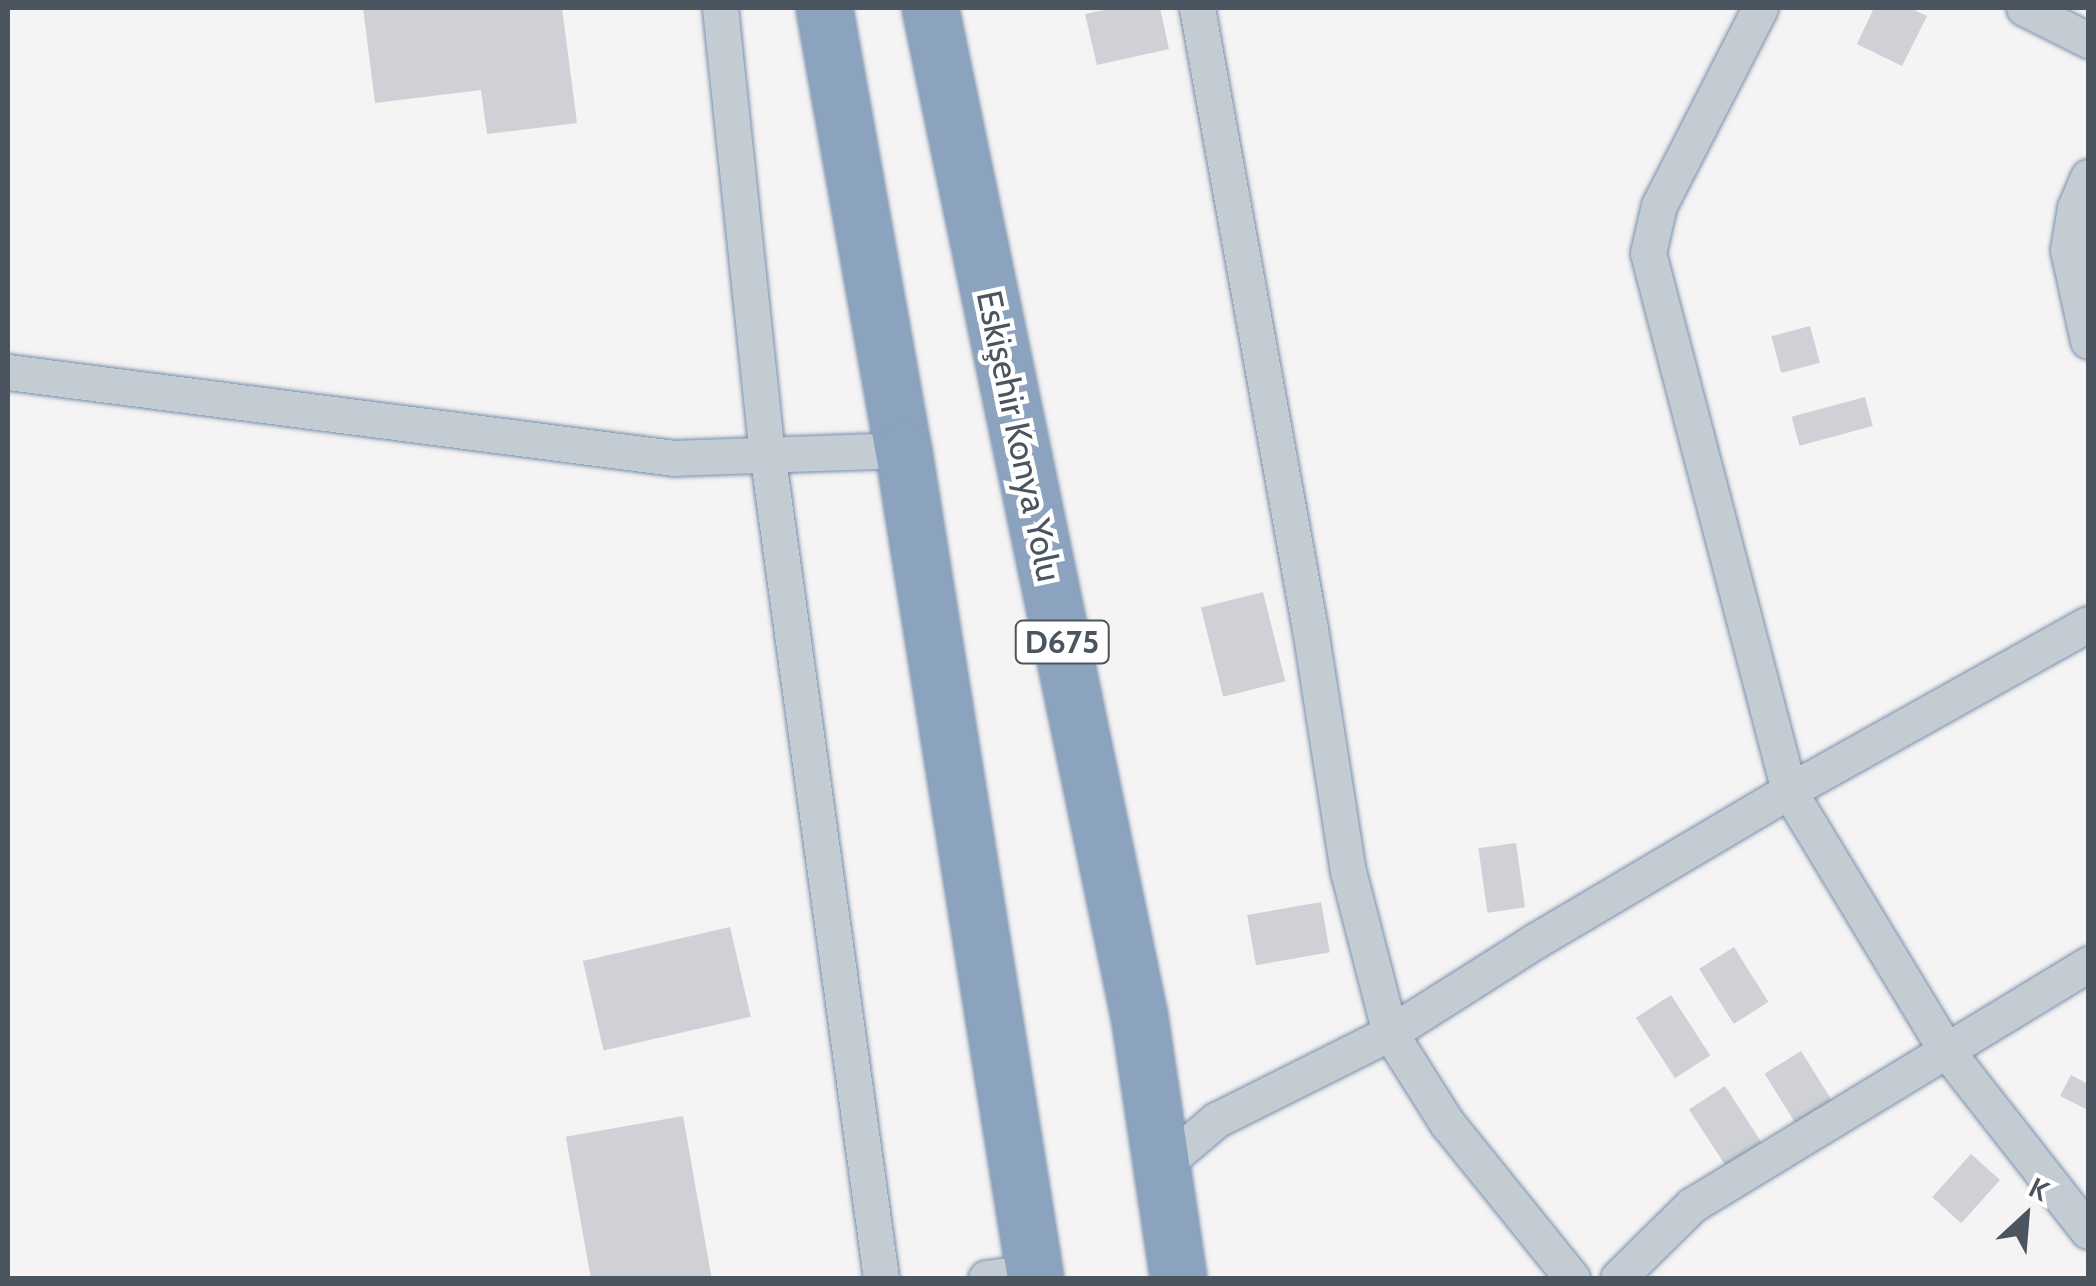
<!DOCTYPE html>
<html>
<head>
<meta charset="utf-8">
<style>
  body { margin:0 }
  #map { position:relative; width:2096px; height:1286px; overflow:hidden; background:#f5f3f3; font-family:Cabin,sans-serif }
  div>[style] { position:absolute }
  .building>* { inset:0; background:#cfd1d6; transform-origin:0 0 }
  .roads { filter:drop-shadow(0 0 2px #778eab) drop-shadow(0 0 2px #778eab) }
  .street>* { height:35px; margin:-17.5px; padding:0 17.5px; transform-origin:17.5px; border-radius:17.5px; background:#c4ccd3 }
  .highway>* { height:55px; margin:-27.5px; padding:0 27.5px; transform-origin:27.5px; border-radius:27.5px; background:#8ca3bf }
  span { translate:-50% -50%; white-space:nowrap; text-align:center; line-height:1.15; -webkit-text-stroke:9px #fff; paint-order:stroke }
  .shield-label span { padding:2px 8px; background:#fff; border:2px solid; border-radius:8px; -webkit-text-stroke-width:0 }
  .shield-label { font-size:32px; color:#4a5560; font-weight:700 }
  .street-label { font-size:35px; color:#4a5560 }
  .frame { position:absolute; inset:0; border:10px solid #4a5560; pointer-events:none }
  .north { position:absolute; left:1976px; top:1166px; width:100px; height:100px; -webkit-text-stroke:8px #fff; paint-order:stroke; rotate:26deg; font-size:28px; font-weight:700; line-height:40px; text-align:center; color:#4a5560 }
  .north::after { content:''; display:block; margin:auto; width:35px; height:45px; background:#4a5560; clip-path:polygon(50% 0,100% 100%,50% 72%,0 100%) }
</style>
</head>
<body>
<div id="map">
  <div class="building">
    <div style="clip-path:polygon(363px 8px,562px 8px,577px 123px,487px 134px,481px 90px,375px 103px)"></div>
    <div style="clip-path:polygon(1114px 8px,1160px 8px,1169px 49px,1097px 65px,1085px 14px)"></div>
    <div style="clip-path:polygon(1874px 8px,1910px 8px,1927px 16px,1902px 66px,1857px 44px)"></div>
    <div style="left:1810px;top:326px;width:38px;height:40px;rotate:75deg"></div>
    <div style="left:1865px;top:397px;width:30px;height:76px;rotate:75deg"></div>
    <div style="left:1263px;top:592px;width:92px;height:64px;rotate:76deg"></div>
    <div style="left:1516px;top:843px;width:65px;height:38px;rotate:82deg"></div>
    <div style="left:1321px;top:902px;width:51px;height:75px;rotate:80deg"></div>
    <div style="left:730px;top:927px;width:92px;height:151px;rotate:77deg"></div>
    <div style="left:1734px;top:947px;width:65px;height:41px;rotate:58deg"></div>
    <div style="left:1671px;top:995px;width:72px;height:42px;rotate:57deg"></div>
    <div style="left:1801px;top:1051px;width:65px;height:43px;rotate:58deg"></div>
    <div style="clip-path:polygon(2071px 1075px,2088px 1084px,2088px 1110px,2060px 1096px)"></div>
    <div style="left:1725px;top:1086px;width:75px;height:43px;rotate:57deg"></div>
    <div style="left:683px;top:1116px;width:164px;height:119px;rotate:80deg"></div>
    <div style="left:1971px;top:1154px;width:39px;height:58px;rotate:42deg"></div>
  </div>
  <div class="roads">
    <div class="street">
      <div style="left:720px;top:8px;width:446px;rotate:84deg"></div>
      <div style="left:767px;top:452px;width:834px;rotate:82.14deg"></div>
      <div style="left:1197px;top:8px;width:631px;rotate:79.69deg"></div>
      <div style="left:1310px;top:629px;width:245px;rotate:81.1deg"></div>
      <div style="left:1348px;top:871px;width:167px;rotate:75.5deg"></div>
      <div style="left:1390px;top:1033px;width:107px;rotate:57.7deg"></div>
      <div style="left:1447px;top:1123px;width:199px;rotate:51.1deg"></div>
      <div style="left:1760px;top:8px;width:221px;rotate:117.1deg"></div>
      <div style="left:1659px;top:205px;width:49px;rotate:102.9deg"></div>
      <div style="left:1648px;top:253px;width:556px;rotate:75.31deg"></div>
      <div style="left:1789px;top:791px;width:303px;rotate:58.8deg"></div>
      <div style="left:1946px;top:1050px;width:230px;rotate:51.9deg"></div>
      <div style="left:2024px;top:8px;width:72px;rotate:26.6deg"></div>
      <div style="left:2088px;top:177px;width:33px;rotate:113deg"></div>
      <div style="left:2075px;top:207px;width:44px;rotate:99.2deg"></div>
      <div style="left:2068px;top:250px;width:93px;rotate:77.6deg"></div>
      <div style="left:8px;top:372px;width:672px;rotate:7.36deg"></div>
      <div style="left:674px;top:458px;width:229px;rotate:-2deg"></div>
      <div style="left:1164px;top:1164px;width:68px;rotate:-40.2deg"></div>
      <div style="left:1216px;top:1120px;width:195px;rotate:-26.6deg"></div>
      <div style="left:1390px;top:1033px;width:172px;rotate:-32.4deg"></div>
      <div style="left:1535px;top:941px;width:295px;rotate:-30.6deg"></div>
      <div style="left:1789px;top:791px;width:342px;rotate:-29.2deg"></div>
      <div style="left:986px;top:1278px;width:48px;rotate:-7.1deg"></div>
      <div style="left:1618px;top:1278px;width:104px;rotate:-44.6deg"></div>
      <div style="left:1692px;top:1205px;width:464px;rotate:-31.3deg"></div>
    </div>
    <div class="highway">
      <div style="left:824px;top:8px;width:449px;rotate:79.9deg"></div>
      <div style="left:903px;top:450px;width:838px;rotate:80.94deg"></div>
      <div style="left:930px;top:8px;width:1029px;rotate:78.29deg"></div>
      <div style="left:1139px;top:1016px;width:265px;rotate:81.5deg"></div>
    </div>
  </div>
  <div class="shield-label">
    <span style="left:1062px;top:642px">D675</span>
  </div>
  <div class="street-label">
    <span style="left:1019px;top:436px;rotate:78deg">Eskişehir Konya Yolu</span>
  </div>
  <div class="frame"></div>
  <div class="north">K</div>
</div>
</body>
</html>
